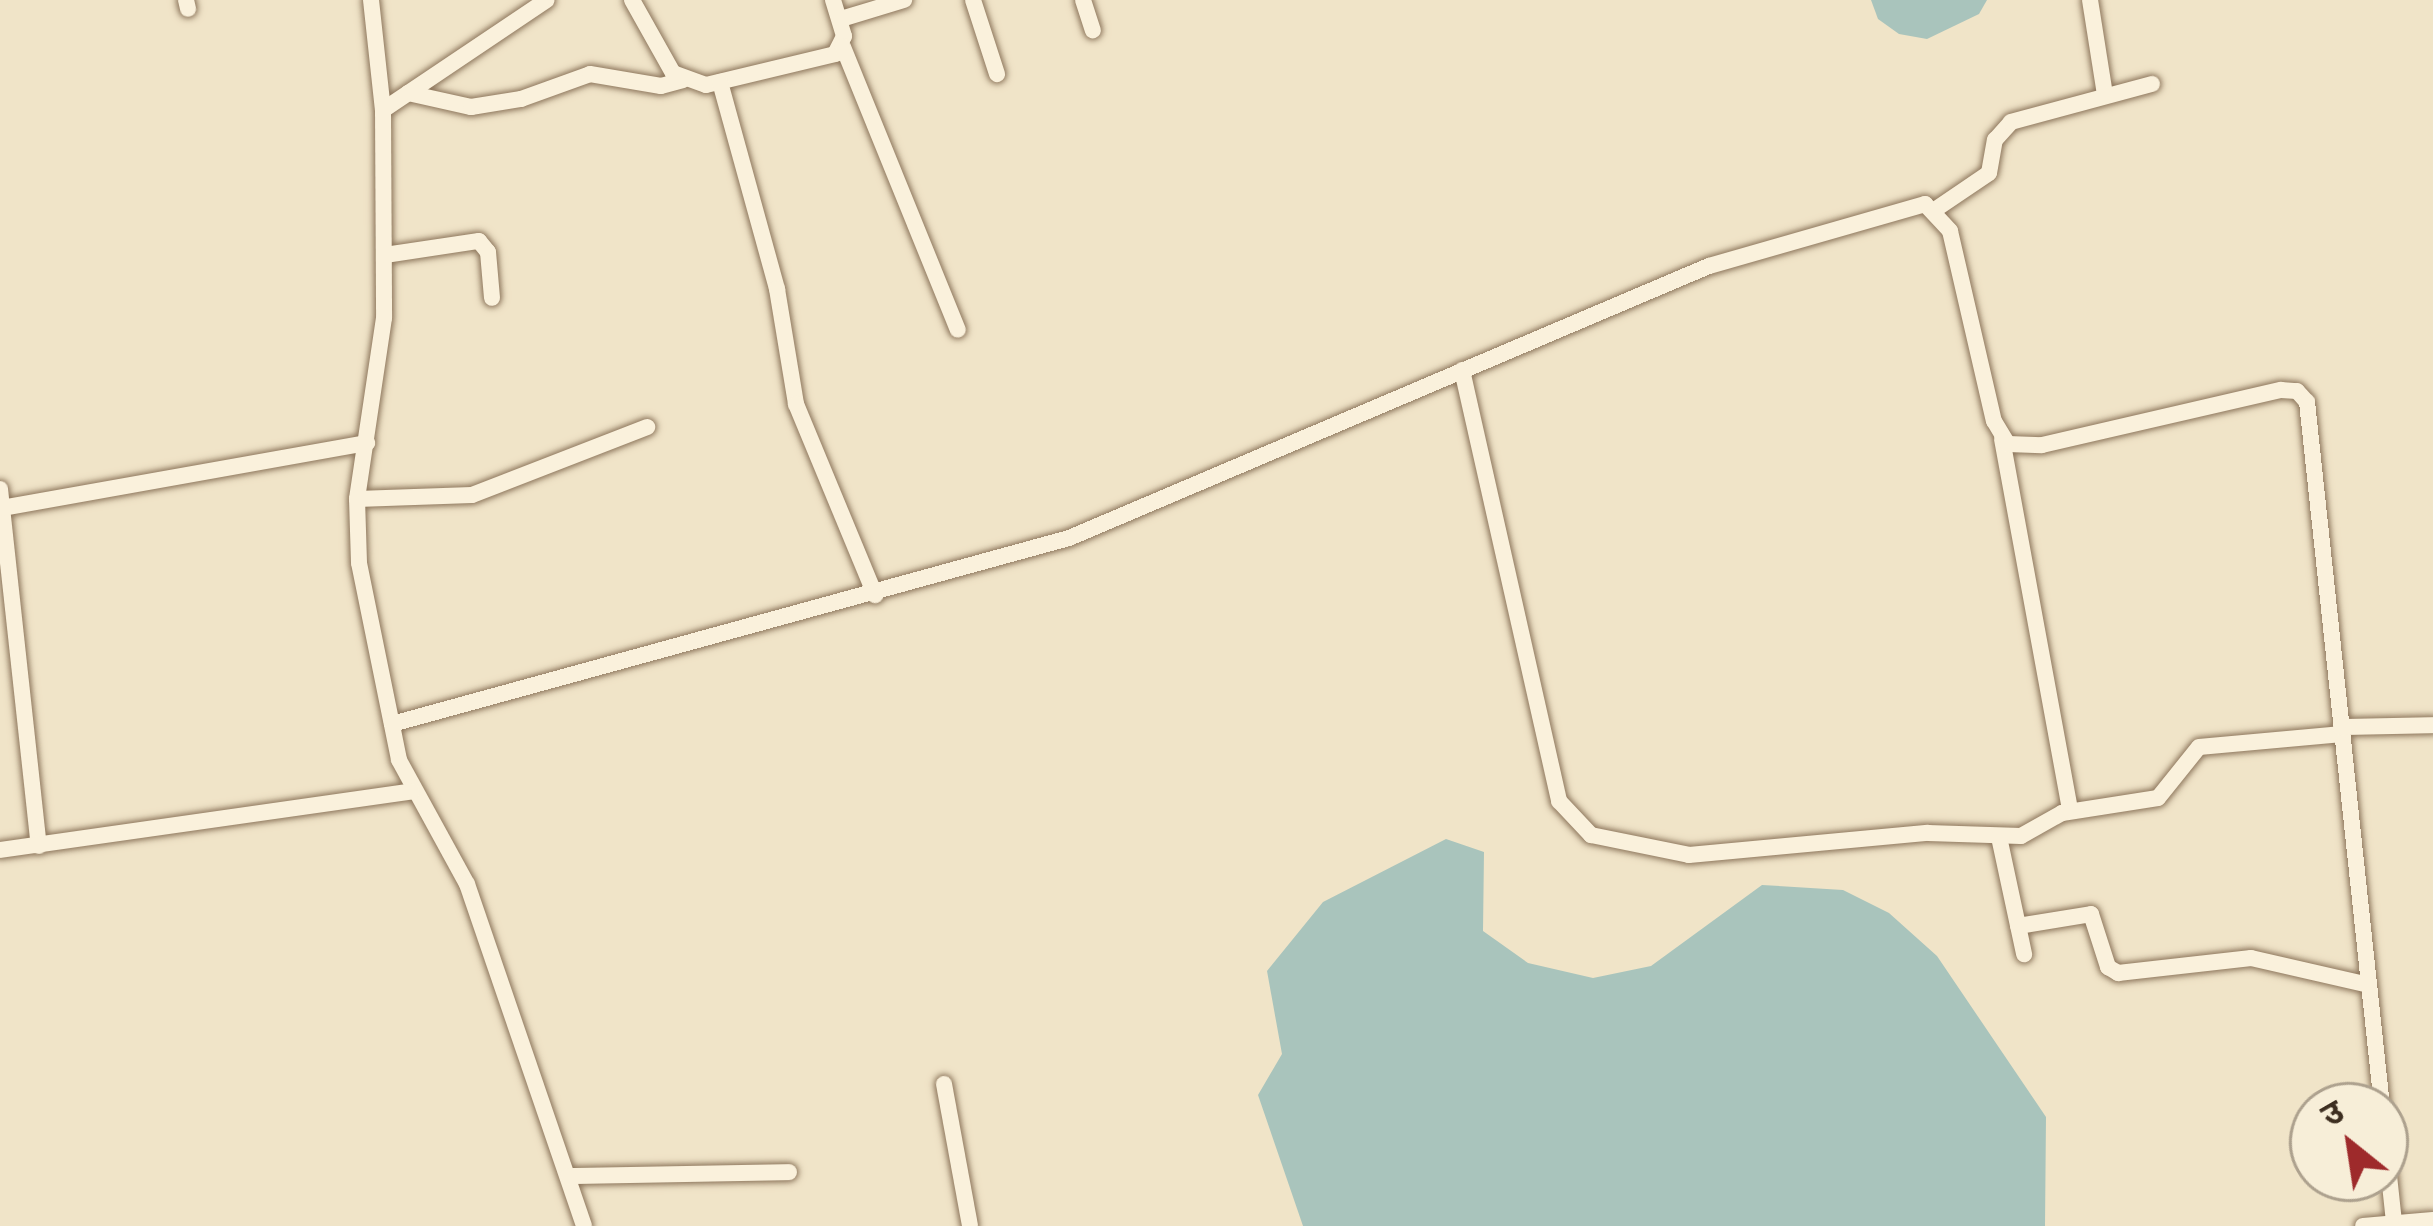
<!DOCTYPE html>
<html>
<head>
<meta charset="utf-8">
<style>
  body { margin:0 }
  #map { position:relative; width:2433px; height:1226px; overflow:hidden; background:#f0e4c8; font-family:Merriweather,"Noto Sans Devanagari",serif }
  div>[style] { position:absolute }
  .water>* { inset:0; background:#a9c4bc }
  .roads { filter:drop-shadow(0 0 3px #8d765c) drop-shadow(0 0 3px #8d765c) }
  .minor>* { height:16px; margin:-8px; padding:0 8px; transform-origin:8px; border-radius:8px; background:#faf1dc }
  span { translate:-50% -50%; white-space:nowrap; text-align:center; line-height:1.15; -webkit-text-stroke:9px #f7eed8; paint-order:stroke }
  .north { position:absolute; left:2289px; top:1082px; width:120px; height:120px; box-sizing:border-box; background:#f7eed8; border:3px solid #ada18e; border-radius:50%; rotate:330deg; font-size:33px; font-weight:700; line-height:48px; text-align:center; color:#3d2e20 }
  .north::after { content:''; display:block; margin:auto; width:42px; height:54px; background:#9e2a2b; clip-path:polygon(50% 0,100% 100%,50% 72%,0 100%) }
</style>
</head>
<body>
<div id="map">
  <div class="water">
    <div style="clip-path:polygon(1871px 0,1987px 0,1979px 14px,1927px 39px,1899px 34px,1878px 19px)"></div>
    <div style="clip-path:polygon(1446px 839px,1484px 852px,1483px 931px,1528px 963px,1593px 978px,1651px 966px,1762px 885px,1843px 890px,1889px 913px,1937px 956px,2046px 1117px,2045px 1226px,1303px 1226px,1258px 1095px,1282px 1054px,1267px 971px,1323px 902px)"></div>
  </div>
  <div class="roads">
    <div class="minor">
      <div style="left:186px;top:0;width:9px;rotate:77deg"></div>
      <div style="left:371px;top:0;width:111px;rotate:83.8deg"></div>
      <div style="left:383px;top:110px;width:208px;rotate:89.7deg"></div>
      <div style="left:384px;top:318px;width:183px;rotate:98.5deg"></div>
      <div style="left:357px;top:499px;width:64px;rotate:88.2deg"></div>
      <div style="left:359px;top:563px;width:201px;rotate:78.5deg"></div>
      <div style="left:399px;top:760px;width:141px;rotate:61.3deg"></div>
      <div style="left:467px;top:884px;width:361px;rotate:71.1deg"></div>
      <div style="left:632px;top:0;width:84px;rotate:60.7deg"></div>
      <div style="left:673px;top:73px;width:35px;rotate:20deg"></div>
      <div style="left:706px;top:85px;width:133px;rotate:-13.5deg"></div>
      <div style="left:835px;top:54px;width:20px;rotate:-63deg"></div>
      <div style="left:844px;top:36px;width:38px;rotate:-107deg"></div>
      <div style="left:973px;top:0;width:78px;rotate:72deg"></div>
      <div style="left:1083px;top:0;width:32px;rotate:72deg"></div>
      <div style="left:2090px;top:0;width:96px;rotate:81deg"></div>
      <div style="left:841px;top:19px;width:66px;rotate:-16.8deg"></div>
      <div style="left:843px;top:47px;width:305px;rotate:67.9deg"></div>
      <div style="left:720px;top:82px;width:215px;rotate:74.6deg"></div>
      <div style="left:777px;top:289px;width:117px;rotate:80.6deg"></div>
      <div style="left:796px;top:404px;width:207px;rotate:67.5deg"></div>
      <div style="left:408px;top:93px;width:65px;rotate:12.5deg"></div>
      <div style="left:471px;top:107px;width:51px;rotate:-9.1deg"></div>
      <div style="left:521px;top:99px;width:73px;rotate:-19.9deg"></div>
      <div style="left:590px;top:74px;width:72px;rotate:9.6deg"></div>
      <div style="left:661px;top:86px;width:23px;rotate:-15deg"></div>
      <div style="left:383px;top:110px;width:197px;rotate:-33.9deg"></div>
      <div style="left:1936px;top:209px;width:64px;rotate:-34.2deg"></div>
      <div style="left:1989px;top:173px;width:34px;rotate:-80deg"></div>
      <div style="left:1995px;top:140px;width:24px;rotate:-48deg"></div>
      <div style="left:2011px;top:122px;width:146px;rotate:-15.1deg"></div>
      <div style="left:385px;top:255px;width:95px;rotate:-8.5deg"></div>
      <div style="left:479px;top:241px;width:14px;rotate:51deg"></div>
      <div style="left:488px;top:252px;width:46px;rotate:85deg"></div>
      <div style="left:1462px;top:370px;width:442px;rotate:77.3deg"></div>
      <div style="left:1559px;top:801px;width:47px;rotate:46.7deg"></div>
      <div style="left:1591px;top:835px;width:100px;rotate:11.5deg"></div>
      <div style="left:1689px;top:855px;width:240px;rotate:-5.3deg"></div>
      <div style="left:1928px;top:833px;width:93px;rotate:1.8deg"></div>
      <div style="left:2021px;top:836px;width:47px;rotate:-29.3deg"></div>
      <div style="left:2062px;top:813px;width:97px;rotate:-8.9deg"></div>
      <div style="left:2158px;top:798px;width:65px;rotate:-51.2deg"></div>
      <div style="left:2199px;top:747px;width:144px;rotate:-5.2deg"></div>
      <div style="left:2002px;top:439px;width:378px;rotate:79.6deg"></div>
      <div style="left:0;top:489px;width:359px;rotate:83.8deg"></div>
      <div style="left:357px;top:499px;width:115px;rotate:-2deg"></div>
      <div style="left:472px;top:495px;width:188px;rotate:-21.2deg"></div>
      <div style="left:2px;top:508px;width:371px;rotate:-10.1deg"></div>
      <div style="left:392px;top:724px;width:702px;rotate:-15.36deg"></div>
      <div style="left:1069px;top:538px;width:695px;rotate:-23.03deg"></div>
      <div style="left:1709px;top:266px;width:225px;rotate:-16deg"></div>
      <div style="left:1925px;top:204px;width:37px;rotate:47deg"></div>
      <div style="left:1950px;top:231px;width:195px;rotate:77deg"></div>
      <div style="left:1994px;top:421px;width:27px;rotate:59deg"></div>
      <div style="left:2008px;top:444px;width:34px;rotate:2deg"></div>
      <div style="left:2042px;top:445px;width:245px;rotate:-13deg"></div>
      <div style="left:2281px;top:390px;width:16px;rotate:4deg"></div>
      <div style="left:2297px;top:391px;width:15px;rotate:48deg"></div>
      <div style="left:2307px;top:402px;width:708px;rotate:83.92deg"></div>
      <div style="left:2341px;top:727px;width:92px;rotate:-1.2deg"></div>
      <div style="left:1999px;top:837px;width:120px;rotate:77.9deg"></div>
      <div style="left:0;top:850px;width:416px;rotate:-8.1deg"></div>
      <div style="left:2018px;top:926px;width:74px;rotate:-9.3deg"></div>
      <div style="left:2091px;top:914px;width:56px;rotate:72.2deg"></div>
      <div style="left:2108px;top:967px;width:12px;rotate:31deg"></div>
      <div style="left:2118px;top:973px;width:134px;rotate:-6.4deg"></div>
      <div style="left:2251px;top:958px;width:121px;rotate:12.9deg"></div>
      <div style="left:944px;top:1084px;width:144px;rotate:79.6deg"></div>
      <div style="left:2385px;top:1138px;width:84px;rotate:83.9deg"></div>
      <div style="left:569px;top:1176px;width:220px;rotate:-1deg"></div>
      <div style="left:2363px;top:1226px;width:70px;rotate:-4.9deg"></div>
    </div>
  </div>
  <div class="north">उ</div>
</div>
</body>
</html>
